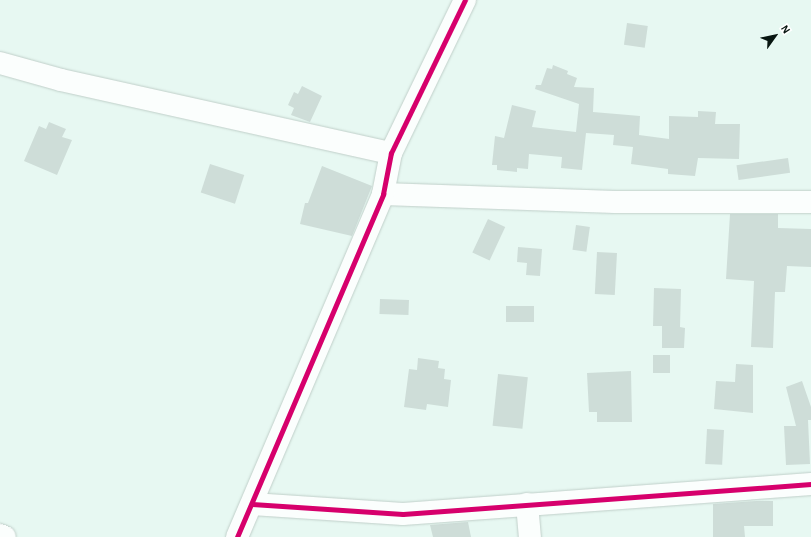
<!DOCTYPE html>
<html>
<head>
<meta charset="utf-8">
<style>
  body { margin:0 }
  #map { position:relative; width:811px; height:537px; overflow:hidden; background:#e7f8f2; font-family:"Alegreya Sans",sans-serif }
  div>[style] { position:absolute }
  .building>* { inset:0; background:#ceddd8; transform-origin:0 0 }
  .roads { filter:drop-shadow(0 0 1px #c0cfc9) drop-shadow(0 0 1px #c0cfc9) }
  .minor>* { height:22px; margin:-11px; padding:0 11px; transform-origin:11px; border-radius:11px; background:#fbfefd }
  .cycleway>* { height:5px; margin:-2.5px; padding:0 2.5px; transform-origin:2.5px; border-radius:2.5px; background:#d6006c }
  span { translate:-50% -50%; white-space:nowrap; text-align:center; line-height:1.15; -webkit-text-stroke:3.5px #fff; paint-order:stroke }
  .north { position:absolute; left:755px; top:16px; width:40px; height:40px; -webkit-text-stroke:3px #fff; paint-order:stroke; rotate:57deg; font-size:11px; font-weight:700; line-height:16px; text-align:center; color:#081611 }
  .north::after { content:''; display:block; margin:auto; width:14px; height:18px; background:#081611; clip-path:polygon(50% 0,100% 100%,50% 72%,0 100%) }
</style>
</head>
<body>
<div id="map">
  <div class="building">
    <div style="left:627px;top:23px;width:21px;height:22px;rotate:8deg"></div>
    <div style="clip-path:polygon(553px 65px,568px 71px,567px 74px,577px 78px,574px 87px,594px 88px,593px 112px,640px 116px,639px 135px,669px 139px,669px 116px,698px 117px,698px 111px,716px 112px,715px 124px,740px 124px,739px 159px,698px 158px,695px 176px,668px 174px,668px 169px,631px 164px,633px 147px,613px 145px,614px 135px,586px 133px,582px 170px,561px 168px,562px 157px,529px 154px,528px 169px,517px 168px,517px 172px,497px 170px,497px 165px,492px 165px,495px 136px,504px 138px,512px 105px,536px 111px,532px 127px,576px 132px,579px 104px,535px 89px,536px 85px,541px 85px,547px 68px,552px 69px)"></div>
    <div style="clip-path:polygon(302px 86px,322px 96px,310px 122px,291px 115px,294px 108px,288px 105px,294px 92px,298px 94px)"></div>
    <div style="clip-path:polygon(49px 122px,66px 129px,62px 137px,72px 140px,57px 175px,24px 161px,39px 126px,46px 129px)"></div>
    <div style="left:788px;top:158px;width:15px;height:52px;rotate:82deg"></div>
    <div style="left:210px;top:164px;width:36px;height:30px;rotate:18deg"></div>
    <div style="clip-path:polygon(322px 166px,372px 186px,352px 236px,300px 224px,305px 203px,308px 203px)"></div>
    <div style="clip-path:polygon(730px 214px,778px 214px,778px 228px,811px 229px,811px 267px,787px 266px,785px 292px,775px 292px,773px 348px,751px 347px,754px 281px,726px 279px)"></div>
    <div style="left:488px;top:219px;width:19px;height:37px;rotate:25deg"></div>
    <div style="left:576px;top:225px;width:14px;height:25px;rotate:8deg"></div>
    <div style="clip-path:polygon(518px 247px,542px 249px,540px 276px,526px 275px,527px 263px,517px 262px)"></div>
    <div style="left:597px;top:252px;width:20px;height:42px;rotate:3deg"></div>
    <div style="clip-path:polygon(654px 288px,681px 289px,680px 327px,685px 328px,684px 348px,662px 348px,662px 326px,653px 326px)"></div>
    <div style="left:380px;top:299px;width:29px;height:15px;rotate:2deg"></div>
    <div style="left:506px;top:306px;width:28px;height:16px"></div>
    <div style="left:653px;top:355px;width:17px;height:18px"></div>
    <div style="clip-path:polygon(418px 358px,439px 361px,438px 368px,445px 369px,444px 379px,451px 380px,448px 407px,427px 404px,426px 410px,404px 407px,409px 369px,417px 370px)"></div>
    <div style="clip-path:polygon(736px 364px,753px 365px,753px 413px,714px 409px,716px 381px,735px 382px)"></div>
    <div style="clip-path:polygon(631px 371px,632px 422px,597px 422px,597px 412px,589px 412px,587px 373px)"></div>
    <div style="left:498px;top:374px;width:30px;height:52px;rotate:6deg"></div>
    <div style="clip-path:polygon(802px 381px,811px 407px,811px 420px,808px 420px,810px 464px,786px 465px,784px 426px,796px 426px,786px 387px)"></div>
    <div style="left:707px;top:429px;width:17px;height:35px;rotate:3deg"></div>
    <div style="clip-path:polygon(756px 501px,773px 501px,773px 526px,744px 526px,745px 537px,713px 537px,713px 504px)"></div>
    <div style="clip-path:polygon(468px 522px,471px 537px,433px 537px,430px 525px)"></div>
  </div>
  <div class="roads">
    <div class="minor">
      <div style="left:0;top:63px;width:63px;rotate:15.6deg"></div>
      <div style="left:61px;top:80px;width:338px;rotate:12.5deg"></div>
      <div style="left:383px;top:194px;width:232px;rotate:2deg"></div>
      <div style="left:615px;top:202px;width:196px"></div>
      <div style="left:252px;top:504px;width:151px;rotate:3.8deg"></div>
      <div style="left:403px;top:514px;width:409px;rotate:-4.2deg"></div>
      <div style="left:527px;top:504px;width:33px;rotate:85deg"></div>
      <div style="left:0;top:535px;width:5px;rotate:22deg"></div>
      <div style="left:237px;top:537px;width:373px;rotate:-66.9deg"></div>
      <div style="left:383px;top:194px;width:42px;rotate:-79deg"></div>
      <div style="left:391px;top:153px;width:170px;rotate:-64.2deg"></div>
    </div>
  </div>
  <div class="cycleway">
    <div style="left:252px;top:504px;width:151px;rotate:3.8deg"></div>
    <div style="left:403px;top:514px;width:409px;rotate:-4.2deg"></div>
    <div style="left:237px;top:537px;width:373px;rotate:-66.9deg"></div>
    <div style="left:383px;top:194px;width:42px;rotate:-79deg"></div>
    <div style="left:391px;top:153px;width:170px;rotate:-64.2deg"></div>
  </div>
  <div class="north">N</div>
</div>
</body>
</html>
